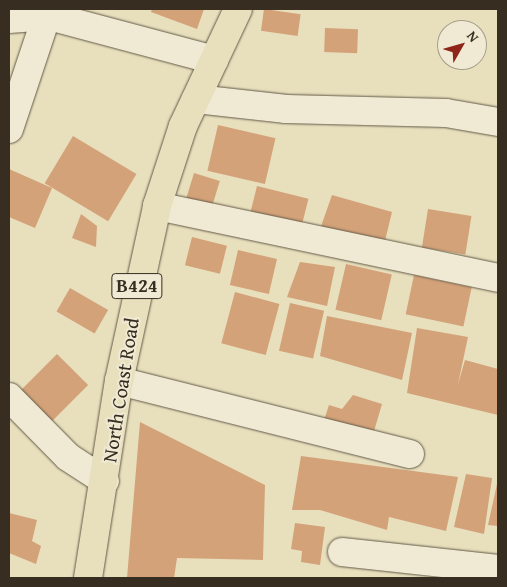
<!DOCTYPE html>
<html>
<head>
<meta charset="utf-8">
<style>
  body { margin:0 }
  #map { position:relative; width:507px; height:587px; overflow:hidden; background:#e8dfbd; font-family:"Gentium Book Plus",serif }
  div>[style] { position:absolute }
  .building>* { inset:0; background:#d3a279; transform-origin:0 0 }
  .roads { filter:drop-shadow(0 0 1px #635a48) drop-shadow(0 0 1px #635a48) }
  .minor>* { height:28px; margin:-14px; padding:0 14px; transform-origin:14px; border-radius:14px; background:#f0ead4 }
  .major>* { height:28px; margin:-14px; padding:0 14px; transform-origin:14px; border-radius:14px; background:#e8dfbd }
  span { translate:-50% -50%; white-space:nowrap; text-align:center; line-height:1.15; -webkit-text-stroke:4px #f0ead4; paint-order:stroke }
  .shield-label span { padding:1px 4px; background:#f0ead4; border:1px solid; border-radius:4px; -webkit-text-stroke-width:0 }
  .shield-label { font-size:19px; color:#372d21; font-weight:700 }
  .street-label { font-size:20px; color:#372d21 }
  .frame { position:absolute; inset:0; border:10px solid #372d21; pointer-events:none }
  .north { position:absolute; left:437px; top:20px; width:50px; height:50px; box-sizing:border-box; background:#f0ead4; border:1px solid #a69e8c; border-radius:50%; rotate:52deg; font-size:14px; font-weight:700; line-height:20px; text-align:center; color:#372d21 }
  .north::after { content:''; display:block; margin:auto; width:18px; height:22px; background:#8f2418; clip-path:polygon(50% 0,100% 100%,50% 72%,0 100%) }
</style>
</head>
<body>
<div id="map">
  <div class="building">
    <div style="clip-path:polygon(152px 9px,204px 9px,197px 29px,151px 12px)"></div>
    <div style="left:264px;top:9px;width:37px;height:22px;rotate:8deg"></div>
    <div style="left:325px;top:28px;width:33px;height:24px;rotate:2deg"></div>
    <div style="left:218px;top:125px;width:59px;height:47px;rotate:13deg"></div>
    <div style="left:73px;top:136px;width:74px;height:55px;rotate:31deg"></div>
    <div style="clip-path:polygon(9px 169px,52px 188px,35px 228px,9px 217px)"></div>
    <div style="left:194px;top:173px;width:27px;height:34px;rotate:17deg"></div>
    <div style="left:257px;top:186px;width:53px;height:33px;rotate:14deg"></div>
    <div style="clip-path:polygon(332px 195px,392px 212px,383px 249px,318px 235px)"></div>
    <div style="left:428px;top:209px;width:44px;height:39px;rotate:9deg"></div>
    <div style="clip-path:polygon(81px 214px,97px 226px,96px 247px,72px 238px)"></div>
    <div style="left:192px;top:237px;width:36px;height:29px;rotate:14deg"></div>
    <div style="left:238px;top:250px;width:40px;height:36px;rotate:13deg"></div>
    <div style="clip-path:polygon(300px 262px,335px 267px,327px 306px,287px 297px)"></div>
    <div style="left:346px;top:264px;width:47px;height:47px;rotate:13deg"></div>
    <div style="left:414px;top:275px;width:59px;height:40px;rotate:12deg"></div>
    <div style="left:70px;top:288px;width:44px;height:27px;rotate:30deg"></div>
    <div style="left:235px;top:292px;width:46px;height:53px;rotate:15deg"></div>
    <div style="left:290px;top:303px;width:35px;height:49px;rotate:13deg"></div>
    <div style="clip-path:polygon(327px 316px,412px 333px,402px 380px,320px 356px)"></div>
    <div style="clip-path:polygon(417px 328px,468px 337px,458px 384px,465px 360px,498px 369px,498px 415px,407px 393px)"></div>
    <div style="left:57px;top:354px;width:44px;height:61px;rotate:45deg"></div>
    <div style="clip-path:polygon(353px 395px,382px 404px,372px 438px,323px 423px,329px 405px,342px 409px)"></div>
    <div style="clip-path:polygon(140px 422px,265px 485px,263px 560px,177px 558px,174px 578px,127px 578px)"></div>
    <div style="clip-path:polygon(301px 456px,458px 477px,446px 531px,389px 517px,387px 530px,320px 510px,292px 510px)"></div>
    <div style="clip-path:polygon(466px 474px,492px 478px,484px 534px,454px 527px)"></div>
    <div style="clip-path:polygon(497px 484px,498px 485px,498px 526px,488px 525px)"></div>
    <div style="clip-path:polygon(9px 513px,37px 520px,32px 541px,41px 546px,36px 564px,9px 553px)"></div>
    <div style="clip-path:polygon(295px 523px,325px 527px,320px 565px,301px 562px,302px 551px,291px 549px)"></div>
  </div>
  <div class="roads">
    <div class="minor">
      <div style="left:9px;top:19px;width:40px;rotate:-4.3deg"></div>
      <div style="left:49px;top:16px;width:171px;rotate:14.9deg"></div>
      <div style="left:196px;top:99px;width:91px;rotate:6.3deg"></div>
      <div style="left:286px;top:109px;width:160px;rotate:1.4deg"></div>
      <div style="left:446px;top:113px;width:53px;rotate:9.8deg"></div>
      <div style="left:9px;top:129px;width:126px;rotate:-71.6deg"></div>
      <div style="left:157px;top:206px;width:349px;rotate:11.9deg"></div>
      <div style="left:119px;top:381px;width:300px;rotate:14.1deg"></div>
      <div style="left:9px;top:397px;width:84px;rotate:45.5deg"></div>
      <div style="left:68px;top:457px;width:44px;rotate:33deg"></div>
      <div style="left:342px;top:552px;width:157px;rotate:6.2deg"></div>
    </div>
    <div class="major">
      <div style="left:88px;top:578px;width:199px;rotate:-81.1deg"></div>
      <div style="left:119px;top:381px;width:179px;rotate:-77.7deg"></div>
      <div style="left:157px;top:206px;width:84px;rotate:-72deg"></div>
      <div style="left:183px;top:126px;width:129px;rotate:-64.8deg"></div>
    </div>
  </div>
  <div class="shield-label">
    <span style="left:137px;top:286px">B424</span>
  </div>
  <div class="street-label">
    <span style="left:120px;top:390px;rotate:-81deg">North Coast Road</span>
  </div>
  <div class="frame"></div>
  <div class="north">N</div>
</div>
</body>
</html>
